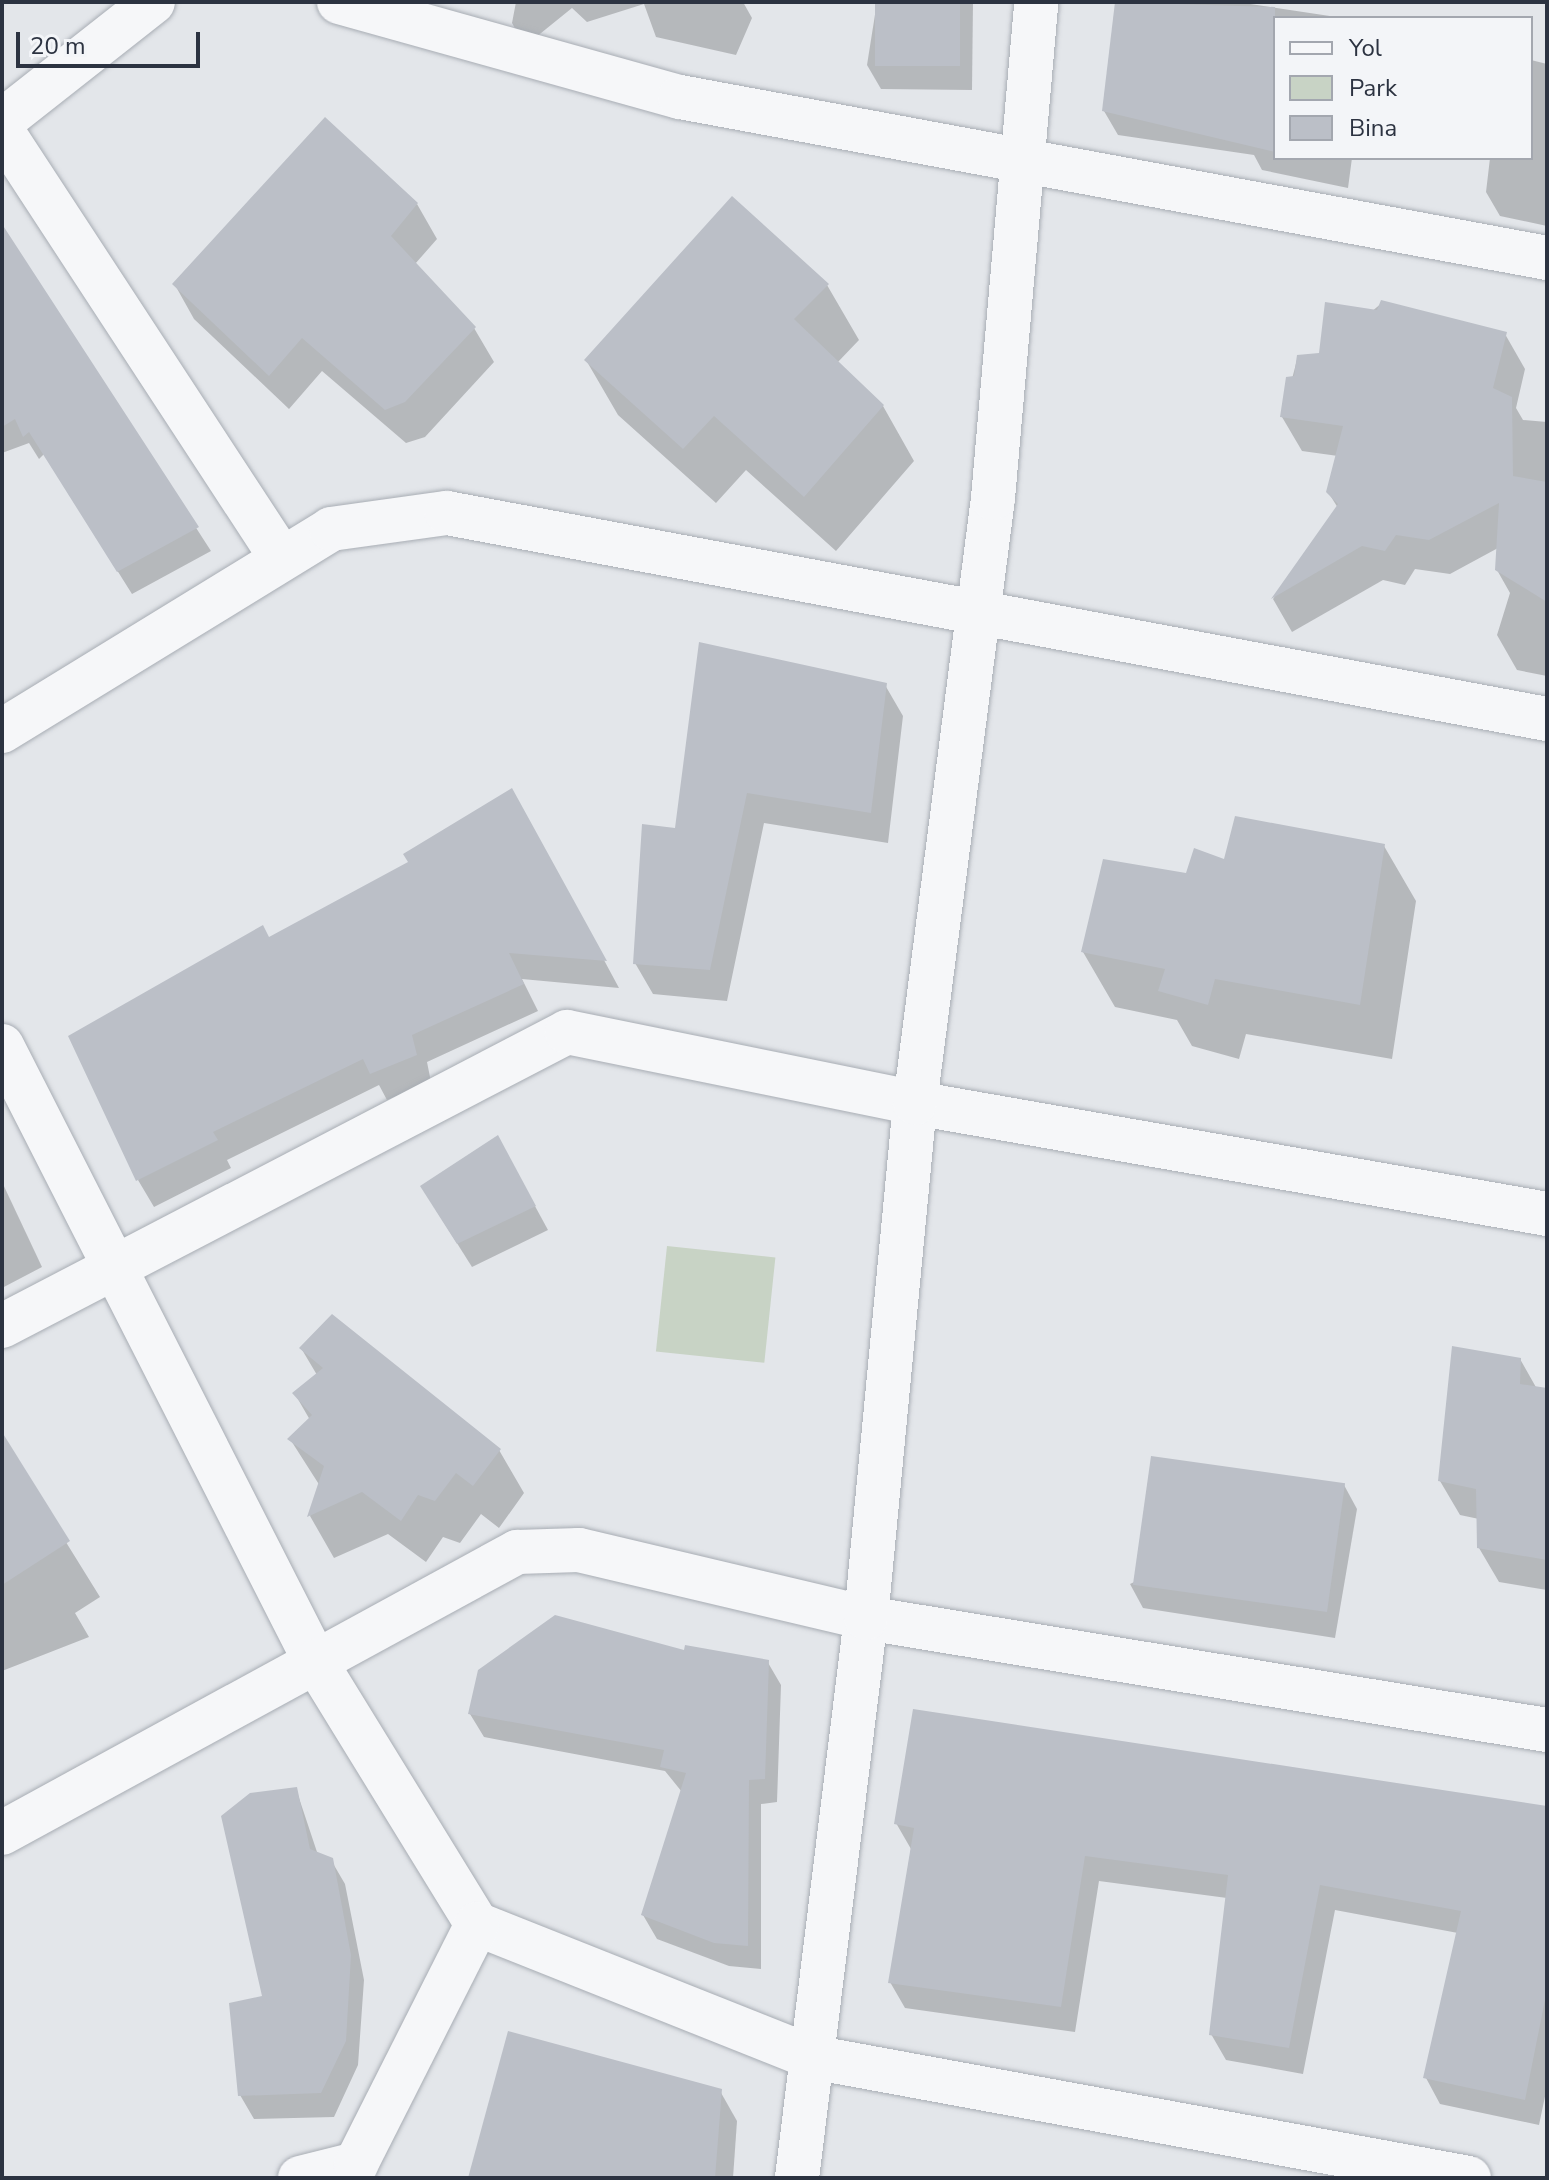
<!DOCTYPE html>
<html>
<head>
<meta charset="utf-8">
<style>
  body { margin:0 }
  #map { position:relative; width:1549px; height:2180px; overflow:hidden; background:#e3e6ea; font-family:"Nunito Sans",sans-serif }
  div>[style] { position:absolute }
  .green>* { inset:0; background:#c8d3c5; transform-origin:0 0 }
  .shadow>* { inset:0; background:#0003 }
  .building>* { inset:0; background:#bbbfc7; transform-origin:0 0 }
  .roads { filter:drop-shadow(0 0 2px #a8adb4) drop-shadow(0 0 2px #a8adb4) }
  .street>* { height:44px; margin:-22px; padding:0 22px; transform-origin:22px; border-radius:22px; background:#f6f7f9 }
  span { translate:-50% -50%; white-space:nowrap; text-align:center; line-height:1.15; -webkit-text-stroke:7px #f3f5f8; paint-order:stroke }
  .frame { position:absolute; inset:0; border:4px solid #2c3341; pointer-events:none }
  .legend { position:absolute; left:1273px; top:16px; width:260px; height:144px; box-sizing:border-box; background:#f3f5f8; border:2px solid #a3a7af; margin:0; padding:10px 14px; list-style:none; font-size:24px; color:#2c3341 }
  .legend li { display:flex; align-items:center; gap:16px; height:40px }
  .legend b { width:40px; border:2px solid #a3a7af }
  .scale { position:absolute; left:16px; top:32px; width:184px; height:36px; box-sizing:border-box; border:4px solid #2c3341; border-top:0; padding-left:10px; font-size:24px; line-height:28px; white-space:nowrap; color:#2c3341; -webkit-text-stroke:6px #f3f5f8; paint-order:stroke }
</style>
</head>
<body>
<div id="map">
  <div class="green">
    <div style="left:667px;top:1246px;width:109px;height:106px;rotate:6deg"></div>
  </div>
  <div class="shadow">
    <div style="clip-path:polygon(516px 2px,743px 2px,752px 18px,736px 55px,656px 37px,644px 4px,587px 22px,572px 8px,525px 46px,512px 23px)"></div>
    <div style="clip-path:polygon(877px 2px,973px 2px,972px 90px,881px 89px,867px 65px)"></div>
    <div style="clip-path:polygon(1117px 2px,1237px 2px,1343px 18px,1275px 18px,1275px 158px,1352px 158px,1348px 188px,1262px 170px,1254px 155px,1118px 135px,1104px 111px)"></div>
    <div style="clip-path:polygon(1531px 60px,1547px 64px,1547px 226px,1500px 216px,1486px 192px,1490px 158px,1531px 158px)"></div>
    <div style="clip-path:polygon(417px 204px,437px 239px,415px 264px,474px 328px,494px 362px,425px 437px,406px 443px,322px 371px,289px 409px,194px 319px,175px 285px)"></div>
    <div style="clip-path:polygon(11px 241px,211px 551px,132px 594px,44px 454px,39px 459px,29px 443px,2px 453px,2px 247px)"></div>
    <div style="clip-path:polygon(827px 285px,859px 340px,837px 363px,883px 406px,914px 461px,836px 551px,746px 470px,716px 503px,618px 415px,586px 360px)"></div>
    <div style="clip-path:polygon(1383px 302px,1505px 334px,1525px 369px,1516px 408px,1523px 420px,1547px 422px,1547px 676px,1517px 670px,1497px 635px,1510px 593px,1497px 570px,1498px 548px,1450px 574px,1415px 569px,1405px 585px,1383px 580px,1292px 632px,1273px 599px,1338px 508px,1328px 492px,1338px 456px,1302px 451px,1282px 417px,1298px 356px,1321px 354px)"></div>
    <div style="clip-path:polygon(885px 685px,903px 716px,888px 843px,764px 823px,727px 1001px,653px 994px,635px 963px,676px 830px)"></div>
    <div style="clip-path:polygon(527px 817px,619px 988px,522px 979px,538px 1011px,427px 1062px,431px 1082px,387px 1100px,379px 1085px,227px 1160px,231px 1168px,154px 1207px,138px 1180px,269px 939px,410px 862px)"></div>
    <div style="clip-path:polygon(1384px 846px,1416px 901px,1392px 1059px,1246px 1034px,1239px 1059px,1192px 1046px,1177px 1020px,1115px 1007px,1083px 952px,1188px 875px,1225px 862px)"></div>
    <div style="clip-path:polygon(511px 1162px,548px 1230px,472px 1267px,436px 1210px)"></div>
    <div style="clip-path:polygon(2px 1182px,42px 1267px,2px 1288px)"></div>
    <div style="clip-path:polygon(301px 1348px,499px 1450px,524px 1493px,499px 1528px,481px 1514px,460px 1543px,443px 1537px,426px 1562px,388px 1534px,334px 1558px,310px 1516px,320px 1486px,290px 1439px,310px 1420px,295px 1394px,317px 1375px)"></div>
    <div style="clip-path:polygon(1520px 1359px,1537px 1389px,1547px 1390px,1547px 1590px,1499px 1582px,1479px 1548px,1479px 1519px,1460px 1515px,1440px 1481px)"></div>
    <div style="clip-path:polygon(2px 1439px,100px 1597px,75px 1613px,89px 1637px,2px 1671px)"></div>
    <div style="clip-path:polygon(1344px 1485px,1357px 1509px,1335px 1638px,1143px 1608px,1130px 1584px)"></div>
    <div style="clip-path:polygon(686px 1653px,767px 1661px,781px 1685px,777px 1802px,761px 1804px,761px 1969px,729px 1966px,657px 1939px,643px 1915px,682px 1792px,665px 1771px,484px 1737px,470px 1714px)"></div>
    <div style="clip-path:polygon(296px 1789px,318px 1855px,331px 1860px,345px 1884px,364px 1980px,358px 2065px,334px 2117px,254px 2119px,240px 2095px,265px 1997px)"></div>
    <div style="clip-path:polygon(1547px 1808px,1547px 2087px,1539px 2125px,1440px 2104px,1426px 2078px,1458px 1933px,1335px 1910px,1303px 2074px,1226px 2060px,1211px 2034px,1227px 1898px,1099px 1881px,1075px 2032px,905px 2008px,890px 1982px,911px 1849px,896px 1823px)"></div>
    <div style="clip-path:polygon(720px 2091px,737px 2121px,733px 2178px,470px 2178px)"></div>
  </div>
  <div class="building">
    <div style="left:875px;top:2px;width:85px;height:64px"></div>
    <div style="clip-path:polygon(1115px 2px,1275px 7px,1275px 152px,1102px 111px)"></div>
    <div style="clip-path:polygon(325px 117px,418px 203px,391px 236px,476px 327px,405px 402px,385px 410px,302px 338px,269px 376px,172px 284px)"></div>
    <div style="clip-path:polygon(732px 196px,829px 284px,794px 319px,884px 405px,804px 497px,714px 416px,683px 449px,584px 360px)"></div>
    <div style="clip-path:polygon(2px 224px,199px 527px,117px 572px,29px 432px,23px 437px,15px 419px,2px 427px)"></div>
    <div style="clip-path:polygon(1381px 300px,1507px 332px,1493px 388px,1512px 397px,1513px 476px,1547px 482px,1547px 602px,1495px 570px,1499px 503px,1429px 540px,1396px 535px,1385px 551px,1362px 546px,1271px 599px,1338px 504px,1326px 492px,1343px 426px,1280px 417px,1286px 377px,1294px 376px,1297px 355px,1319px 353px,1325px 302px,1377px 310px)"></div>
    <div style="clip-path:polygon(699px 642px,887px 683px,871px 813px,747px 793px,710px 970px,633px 964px,642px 824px,675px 828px)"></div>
    <div style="clip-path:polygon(512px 788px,607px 961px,509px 953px,524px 984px,412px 1035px,417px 1055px,370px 1074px,363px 1059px,213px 1132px,218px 1140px,136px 1181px,68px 1036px,263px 925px,269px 937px,408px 862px,403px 854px)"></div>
    <div style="clip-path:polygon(1235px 816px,1385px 844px,1360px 1005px,1215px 979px,1208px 1005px,1158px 991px,1165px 969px,1081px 952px,1103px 859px,1186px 873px,1194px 848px,1224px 859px)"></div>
    <div style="clip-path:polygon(498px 1135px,536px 1206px,457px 1244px,420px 1186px)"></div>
    <div style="clip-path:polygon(332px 1314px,501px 1449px,473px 1486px,456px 1473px,435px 1501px,418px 1495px,401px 1521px,362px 1492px,307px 1517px,324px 1466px,287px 1439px,312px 1415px,292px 1393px,323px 1368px,299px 1348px)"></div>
    <div style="clip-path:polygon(1452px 1346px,1521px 1358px,1520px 1384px,1547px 1388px,1547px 1560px,1477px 1548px,1476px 1489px,1438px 1481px)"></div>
    <div style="clip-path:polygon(2px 1432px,70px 1541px,2px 1585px)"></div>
    <div style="left:1151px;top:1456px;width:196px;height:130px;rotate:8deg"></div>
    <div style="clip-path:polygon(555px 1615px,684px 1650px,685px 1645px,769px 1660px,765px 1779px,749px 1780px,748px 1946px,714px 1943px,641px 1915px,686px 1773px,660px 1767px,664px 1750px,468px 1714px,478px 1670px)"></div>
    <div style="clip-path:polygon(913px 1709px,1547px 1806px,1547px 1990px,1525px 2100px,1423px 2078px,1461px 1911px,1320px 1885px,1289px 2048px,1209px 2035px,1228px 1875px,1085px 1856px,1061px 2007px,888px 1983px,914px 1828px,894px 1824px)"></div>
    <div style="clip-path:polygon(297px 1787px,310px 1849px,333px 1858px,351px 1955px,346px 2041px,321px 2093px,238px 2096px,229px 2003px,262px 1996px,221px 1816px,250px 1793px)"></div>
    <div style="clip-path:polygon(508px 2031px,722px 2089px,715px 2178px,468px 2178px)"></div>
  </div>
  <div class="roads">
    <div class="street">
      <div style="left:339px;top:2px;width:354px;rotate:15.6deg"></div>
      <div style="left:680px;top:97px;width:882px;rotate:10.52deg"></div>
      <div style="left:2px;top:121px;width:192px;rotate:-38.2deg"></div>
      <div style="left:2px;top:131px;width:511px;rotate:56.81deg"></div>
      <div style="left:2px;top:731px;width:386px;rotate:-31.5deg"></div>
      <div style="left:331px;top:529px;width:117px;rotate:-7.9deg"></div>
      <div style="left:447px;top:513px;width:1119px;rotate:10.61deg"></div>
      <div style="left:2px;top:1046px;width:690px;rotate:63.03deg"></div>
      <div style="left:315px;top:1661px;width:309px;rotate:58.4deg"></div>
      <div style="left:477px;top:1924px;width:360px;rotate:21.7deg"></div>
      <div style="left:812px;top:2057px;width:668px;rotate:10.44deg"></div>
      <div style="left:2px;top:1326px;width:637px;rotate:-27.49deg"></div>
      <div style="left:567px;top:1032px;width:355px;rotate:11.5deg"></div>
      <div style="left:915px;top:1103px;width:642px;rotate:9.96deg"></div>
      <div style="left:2px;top:1833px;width:587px;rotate:-28.62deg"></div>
      <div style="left:517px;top:1552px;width:62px;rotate:-1.8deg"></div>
      <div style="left:579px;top:1550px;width:295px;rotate:13.3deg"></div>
      <div style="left:866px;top:1618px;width:690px;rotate:9.34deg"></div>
      <div style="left:300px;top:2178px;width:58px;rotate:-14deg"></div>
      <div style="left:356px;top:2164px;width:269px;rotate:-63.2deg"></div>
      <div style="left:797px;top:2178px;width:564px;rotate:-82.98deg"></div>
      <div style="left:866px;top:1618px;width:517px;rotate:-84.56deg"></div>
      <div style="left:915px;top:1103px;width:610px;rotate:-82.65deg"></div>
      <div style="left:993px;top:498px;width:498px;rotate:-85deg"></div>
    </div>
  </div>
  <div class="frame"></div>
  <ul class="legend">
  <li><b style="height:10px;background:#f6f7f9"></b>Yol</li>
  <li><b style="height:22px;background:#c8d3c5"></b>Park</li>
  <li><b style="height:22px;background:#bbbfc7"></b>Bina</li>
  </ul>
  <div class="scale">20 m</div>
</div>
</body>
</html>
